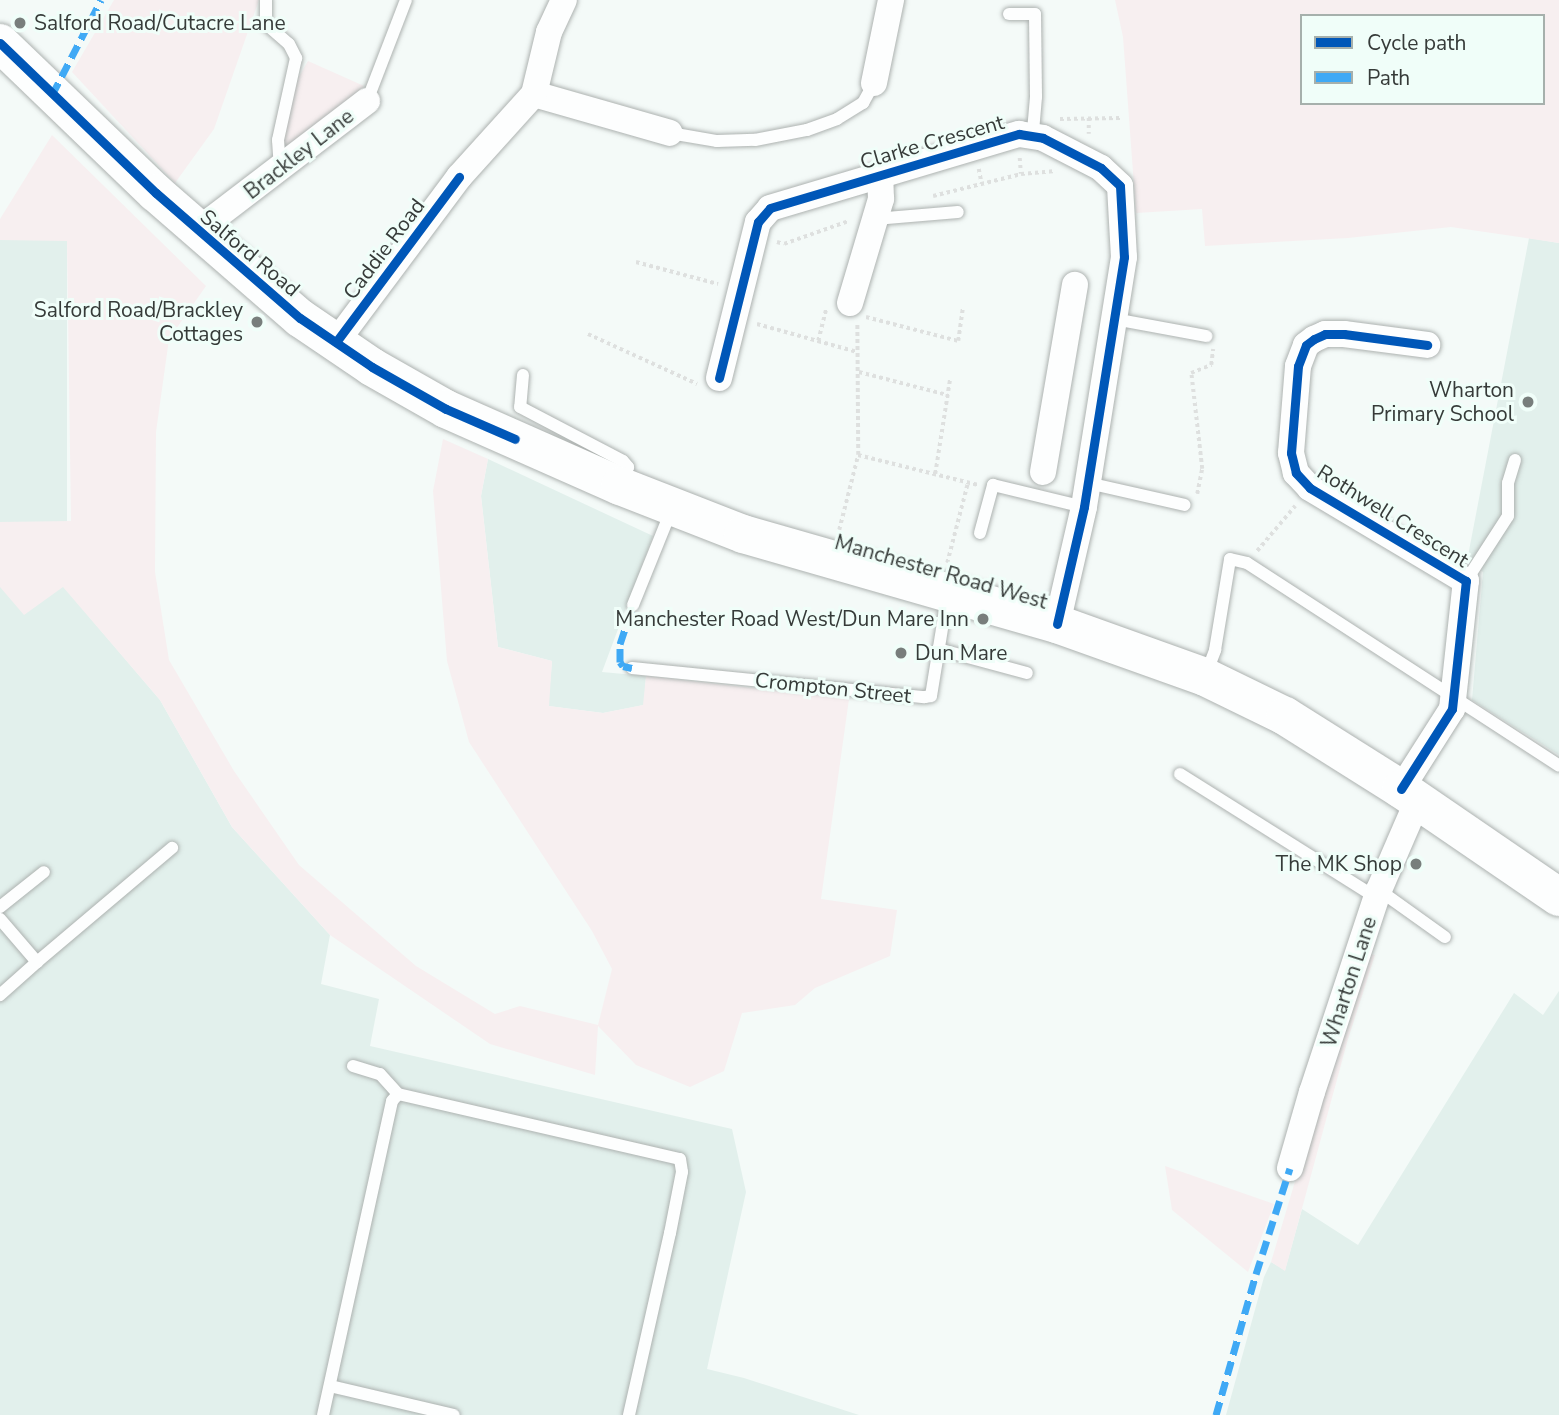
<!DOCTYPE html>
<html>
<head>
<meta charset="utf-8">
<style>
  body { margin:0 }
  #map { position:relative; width:1559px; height:1415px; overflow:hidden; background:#f4faf8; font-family:"Nunito Sans",sans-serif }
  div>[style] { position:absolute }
  .built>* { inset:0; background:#e2f0ec; transform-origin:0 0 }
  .green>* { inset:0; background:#f7eff0 }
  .path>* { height:3.5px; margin-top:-1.75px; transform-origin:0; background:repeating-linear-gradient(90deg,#dee0df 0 3.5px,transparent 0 7px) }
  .roads { filter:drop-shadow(0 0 2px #adb2b0) drop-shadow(0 0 2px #adb2b0) }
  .lane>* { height:12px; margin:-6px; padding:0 6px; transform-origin:6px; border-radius:6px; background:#fdfefe }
  .street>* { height:26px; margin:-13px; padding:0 13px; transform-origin:13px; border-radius:13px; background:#fdfefe }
  .primary>* { height:38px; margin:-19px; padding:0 19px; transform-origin:19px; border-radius:19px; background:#fdfefe }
  .quiet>* { height:7px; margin-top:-3.5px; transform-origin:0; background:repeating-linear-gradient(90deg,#3fa9f5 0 14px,transparent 0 21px) }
  .cycleway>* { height:9px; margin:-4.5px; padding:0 4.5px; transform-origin:4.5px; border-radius:4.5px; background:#0057b8 }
  .dots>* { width:19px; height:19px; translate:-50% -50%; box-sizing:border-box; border:4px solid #f0fef9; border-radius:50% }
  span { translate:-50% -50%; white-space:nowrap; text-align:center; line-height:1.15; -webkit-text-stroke:6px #f0fef9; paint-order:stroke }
  .poi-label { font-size:21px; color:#363b39 }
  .left { translate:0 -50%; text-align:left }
  .right { translate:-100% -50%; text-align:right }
  .street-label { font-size:21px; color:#363b39 }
  .legend { position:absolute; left:1300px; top:14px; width:245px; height:91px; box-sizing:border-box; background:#f0fef9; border:2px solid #a6b0ac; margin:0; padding:9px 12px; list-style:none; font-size:21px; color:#363b39 }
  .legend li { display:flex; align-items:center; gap:14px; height:35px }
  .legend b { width:35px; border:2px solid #a6b0ac }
</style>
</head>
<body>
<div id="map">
  <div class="built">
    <div style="clip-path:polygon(1529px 238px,1559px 243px,1559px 755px,1472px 700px,1483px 572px,1467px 561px)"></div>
    <div style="left:0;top:240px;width:67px;height:282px"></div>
    <div style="clip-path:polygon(488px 459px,653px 536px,602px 672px,646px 676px,644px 705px,603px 713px,548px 706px,552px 661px,498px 647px,481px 496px)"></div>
    <div style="clip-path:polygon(0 556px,63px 586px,160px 700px,232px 827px,330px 935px,321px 984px,379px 999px,370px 1046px,732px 1129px,746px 1192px,707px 1369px,744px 1378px,859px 1415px,0 1415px)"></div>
    <div style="clip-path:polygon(1559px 991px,1559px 1415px,1226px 1415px,1264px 1277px,1271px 1262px,1285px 1270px,1302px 1209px,1358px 1245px,1514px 993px,1543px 1015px)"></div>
  </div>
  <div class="green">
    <div style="clip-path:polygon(114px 0,259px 0,214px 129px,175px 183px,72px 72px)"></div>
    <div style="clip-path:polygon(evenodd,1115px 0,1559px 0,1559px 243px,1451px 227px,1348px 238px,1205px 246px,1202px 209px,1136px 213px,1123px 37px,1115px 0,1302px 16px,1543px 16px,1543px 103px,1302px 103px,1302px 16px)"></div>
    <div style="clip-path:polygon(308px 61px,364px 86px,343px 114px,275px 166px,276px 116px)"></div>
    <div style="clip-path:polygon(52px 135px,206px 286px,169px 339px,156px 432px,155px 572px,169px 660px,234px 771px,299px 865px,416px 966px,495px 1014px,520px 1006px,598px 1025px,612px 969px,592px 931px,469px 742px,447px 661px,433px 491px,443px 439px,488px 459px,481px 496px,498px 647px,552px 661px,549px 706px,603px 713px,643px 705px,646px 676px,849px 699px,821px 899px,897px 910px,890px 956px,815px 988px,795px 1005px,742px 1013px,724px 1071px,690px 1087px,636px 1065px,598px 1026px,595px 1075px,490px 1044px,330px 935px,232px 827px,160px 700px,63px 587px,24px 615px,0 587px,0 522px,71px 521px,67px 241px,0 240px,0 219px)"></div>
    <div style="clip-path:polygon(1369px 954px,1375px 955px,1348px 1039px,1285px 1271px,1271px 1262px,1330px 1064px)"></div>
    <div style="clip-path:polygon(1165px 1166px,1274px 1204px,1248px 1272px,1172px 1210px)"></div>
  </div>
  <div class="path">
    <div style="left:1089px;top:118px;width:16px;rotate:90deg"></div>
    <div style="left:1060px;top:119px;width:60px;rotate:-1deg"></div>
    <div style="left:1020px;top:158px;width:16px;rotate:86deg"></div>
    <div style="left:979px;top:169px;width:15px;rotate:79deg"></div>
    <div style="left:933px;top:196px;width:91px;rotate:-14deg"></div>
    <div style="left:1021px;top:174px;width:35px;rotate:-5deg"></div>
    <div style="left:777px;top:242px;width:7px;rotate:16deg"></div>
    <div style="left:784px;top:244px;width:69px;rotate:-19.5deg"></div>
    <div style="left:636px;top:262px;width:85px;rotate:15deg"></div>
    <div style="left:866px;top:317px;width:95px;rotate:14.6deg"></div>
    <div style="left:958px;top:341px;width:34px;rotate:-82deg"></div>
    <div style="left:757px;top:324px;width:104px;rotate:15.6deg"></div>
    <div style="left:588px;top:334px;width:120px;rotate:24.6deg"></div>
    <div style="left:818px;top:341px;width:33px;rotate:-76deg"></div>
    <div style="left:859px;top:372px;width:91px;rotate:14.6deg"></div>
    <div style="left:858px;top:455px;width:124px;rotate:14deg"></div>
    <div style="left:935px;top:474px;width:97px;rotate:-81.1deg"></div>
    <div style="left:1197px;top:494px;width:25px;rotate:-79deg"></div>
    <div style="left:1202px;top:469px;width:97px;rotate:-96.5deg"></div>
    <div style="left:1191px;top:373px;width:22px;rotate:-22deg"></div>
    <div style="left:1211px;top:365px;width:16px;rotate:-83deg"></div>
    <div style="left:839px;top:530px;width:77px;rotate:-75.8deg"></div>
    <div style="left:858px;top:455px;width:132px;rotate:-90.4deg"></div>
    <div style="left:1257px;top:551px;width:59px;rotate:-49.8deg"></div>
    <div style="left:947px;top:563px;width:84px;rotate:-75.5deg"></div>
  </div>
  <div class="roads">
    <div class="lane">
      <div style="left:266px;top:0;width:24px;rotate:90deg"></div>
      <div style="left:266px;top:24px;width:30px;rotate:41deg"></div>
      <div style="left:289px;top:44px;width:16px;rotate:63deg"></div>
      <div style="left:296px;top:58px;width:84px;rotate:102.4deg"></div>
      <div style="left:278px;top:140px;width:14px;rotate:86deg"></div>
      <div style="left:279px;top:154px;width:13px;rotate:58deg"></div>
      <div style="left:1009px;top:14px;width:26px"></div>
      <div style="left:1035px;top:14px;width:83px;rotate:89.3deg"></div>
      <div style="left:1036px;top:97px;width:37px;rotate:95deg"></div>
      <div style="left:367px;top:101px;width:108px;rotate:-68.9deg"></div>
      <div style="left:670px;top:133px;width:48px;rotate:9.7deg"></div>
      <div style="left:717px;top:141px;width:38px;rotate:-2deg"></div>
      <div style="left:755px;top:140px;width:53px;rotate:-10.9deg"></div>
      <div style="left:807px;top:130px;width:32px;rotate:-20deg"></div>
      <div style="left:837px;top:119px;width:31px;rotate:-32deg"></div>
      <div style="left:863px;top:103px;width:23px;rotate:-61deg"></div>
      <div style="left:875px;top:219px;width:83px;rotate:-4.8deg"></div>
      <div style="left:1114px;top:319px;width:94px;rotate:10.5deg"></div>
      <div style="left:523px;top:375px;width:32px;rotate:95deg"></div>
      <div style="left:520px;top:407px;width:116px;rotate:27.7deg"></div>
      <div style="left:623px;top:461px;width:8px;rotate:50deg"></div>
      <div style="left:628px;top:467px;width:17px;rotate:111deg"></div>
      <div style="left:1088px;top:483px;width:99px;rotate:12.8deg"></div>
      <div style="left:980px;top:533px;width:50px;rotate:-74.8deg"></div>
      <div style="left:993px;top:485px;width:94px;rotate:13.6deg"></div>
      <div style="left:1466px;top:581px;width:77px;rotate:-57.1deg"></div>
      <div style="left:1508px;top:516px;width:33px;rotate:-90deg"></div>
      <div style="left:1508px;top:483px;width:24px;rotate:-73deg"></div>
      <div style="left:633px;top:605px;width:101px;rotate:-68deg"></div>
      <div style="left:938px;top:649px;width:92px;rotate:15.1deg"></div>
      <div style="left:632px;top:668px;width:294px;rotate:5.7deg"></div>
      <div style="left:925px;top:697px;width:6px;rotate:-9deg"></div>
      <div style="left:931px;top:696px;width:99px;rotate:-80.7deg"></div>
      <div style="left:1206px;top:674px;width:26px;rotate:-69deg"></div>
      <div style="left:1215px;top:650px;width:92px;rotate:-80.6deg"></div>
      <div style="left:1230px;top:559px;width:17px;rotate:13deg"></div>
      <div style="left:1247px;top:563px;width:372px;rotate:33deg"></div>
      <div style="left:1180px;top:774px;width:233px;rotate:32.2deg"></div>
      <div style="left:1379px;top:890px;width:81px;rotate:35.5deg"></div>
      <div style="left:0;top:907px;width:56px;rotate:-38.5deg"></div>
      <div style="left:0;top:919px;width:57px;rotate:49.3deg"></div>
      <div style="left:37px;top:962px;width:50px;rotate:138.3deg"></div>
      <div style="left:37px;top:962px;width:177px;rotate:-40.2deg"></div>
      <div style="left:353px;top:1066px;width:28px;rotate:17deg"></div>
      <div style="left:380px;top:1074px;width:27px;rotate:48deg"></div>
      <div style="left:398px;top:1094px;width:289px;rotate:13deg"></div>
      <div style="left:680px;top:1159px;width:13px;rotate:81deg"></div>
      <div style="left:682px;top:1172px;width:62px;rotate:101.1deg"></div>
      <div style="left:670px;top:1233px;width:187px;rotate:102.7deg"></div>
      <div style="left:330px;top:1386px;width:127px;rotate:13.2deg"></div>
      <div style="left:323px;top:1415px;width:321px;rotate:-77.6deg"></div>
      <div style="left:392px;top:1101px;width:9px;rotate:-49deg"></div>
    </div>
    <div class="street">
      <div style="left:874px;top:83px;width:85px;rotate:-78.4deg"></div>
      <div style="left:534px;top:94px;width:141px;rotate:16deg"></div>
      <div style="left:197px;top:231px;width:214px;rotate:-37.4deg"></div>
      <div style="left:850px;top:303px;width:109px;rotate:-73.4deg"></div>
      <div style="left:881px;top:199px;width:24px;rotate:-92deg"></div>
      <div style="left:336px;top:342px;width:206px;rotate:-53.3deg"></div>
      <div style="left:459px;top:177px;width:112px;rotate:-47.9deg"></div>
      <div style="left:534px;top:94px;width:64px;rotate:-76.4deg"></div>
      <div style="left:549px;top:32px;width:35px;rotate:-65deg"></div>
      <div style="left:719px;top:378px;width:161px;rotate:-76deg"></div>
      <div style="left:758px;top:222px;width:18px;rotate:-49deg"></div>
      <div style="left:770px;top:208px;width:260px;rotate:-16.6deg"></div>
      <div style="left:1019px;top:134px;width:24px;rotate:9deg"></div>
      <div style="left:1043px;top:138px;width:65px;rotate:27.3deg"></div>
      <div style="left:1101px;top:168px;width:26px;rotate:43deg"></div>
      <div style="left:1120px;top:186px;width:71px;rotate:86.8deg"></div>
      <div style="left:1124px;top:257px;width:253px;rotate:99.1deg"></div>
      <div style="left:1084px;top:507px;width:120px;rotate:103deg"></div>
      <div style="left:1043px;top:472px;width:190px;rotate:-80.3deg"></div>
      <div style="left:1401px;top:789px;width:95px;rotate:-57.5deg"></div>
      <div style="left:1452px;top:709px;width:129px;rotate:-83.8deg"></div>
      <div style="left:1466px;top:581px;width:182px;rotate:-149.2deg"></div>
      <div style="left:1310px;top:488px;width:21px;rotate:-133deg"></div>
      <div style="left:1296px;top:473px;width:21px;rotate:-104deg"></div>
      <div style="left:1291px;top:453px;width:87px;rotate:-85.4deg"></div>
      <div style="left:1298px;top:366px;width:22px;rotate:-69deg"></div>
      <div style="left:1306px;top:345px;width:10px;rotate:-37deg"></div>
      <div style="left:1314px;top:339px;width:12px;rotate:-24deg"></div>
      <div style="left:1325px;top:334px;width:19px"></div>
      <div style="left:1344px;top:334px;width:84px;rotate:7.5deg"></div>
      <div style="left:1290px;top:1168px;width:79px;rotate:-73.9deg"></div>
      <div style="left:1312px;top:1092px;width:213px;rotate:-71.7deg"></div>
      <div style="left:1379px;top:890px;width:98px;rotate:-66.6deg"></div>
    </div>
    <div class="primary">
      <div style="left:0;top:43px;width:216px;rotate:43.9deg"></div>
      <div style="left:156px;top:193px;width:191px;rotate:41deg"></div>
      <div style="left:300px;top:318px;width:87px;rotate:34.2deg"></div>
      <div style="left:372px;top:367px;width:85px;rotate:29.6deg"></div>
      <div style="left:446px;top:409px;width:190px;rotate:23.9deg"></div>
      <div style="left:620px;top:486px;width:132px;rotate:21.3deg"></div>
      <div style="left:743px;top:534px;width:327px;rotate:16deg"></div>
      <div style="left:1057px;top:624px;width:157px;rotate:19.7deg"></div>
      <div style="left:1205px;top:677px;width:89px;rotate:26deg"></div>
      <div style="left:1285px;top:716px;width:137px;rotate:32.2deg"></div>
      <div style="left:1401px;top:789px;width:191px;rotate:34.4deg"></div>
    </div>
  </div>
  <div class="quiet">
    <div style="left:52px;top:95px;width:107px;rotate:-62.7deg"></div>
    <div style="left:632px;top:668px;width:9px;rotate:-167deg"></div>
    <div style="left:623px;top:666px;width:5px;rotate:-127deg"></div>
    <div style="left:620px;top:662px;width:18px;rotate:-90deg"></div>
    <div style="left:620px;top:644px;width:41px;rotate:-71.6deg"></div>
    <div style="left:1216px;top:1415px;width:147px;rotate:-74.2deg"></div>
    <div style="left:1256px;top:1274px;width:111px;rotate:-72.2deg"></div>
  </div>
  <div class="cycleway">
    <div style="left:0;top:43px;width:216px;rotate:43.9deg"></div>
    <div style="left:156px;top:193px;width:191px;rotate:41deg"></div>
    <div style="left:300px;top:318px;width:87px;rotate:34.2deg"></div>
    <div style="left:372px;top:367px;width:85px;rotate:29.6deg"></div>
    <div style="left:446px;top:409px;width:75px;rotate:23.5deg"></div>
    <div style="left:336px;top:342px;width:206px;rotate:-53.3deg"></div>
    <div style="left:719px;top:378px;width:161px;rotate:-76deg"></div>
    <div style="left:758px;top:222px;width:18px;rotate:-49deg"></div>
    <div style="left:770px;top:208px;width:260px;rotate:-16.6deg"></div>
    <div style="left:1019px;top:134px;width:24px;rotate:9deg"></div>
    <div style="left:1043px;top:138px;width:65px;rotate:27.3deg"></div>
    <div style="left:1101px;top:168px;width:26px;rotate:43deg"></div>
    <div style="left:1120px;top:186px;width:71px;rotate:86.8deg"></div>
    <div style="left:1124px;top:257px;width:253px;rotate:99.1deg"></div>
    <div style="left:1084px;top:507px;width:120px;rotate:103deg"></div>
    <div style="left:1401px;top:789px;width:95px;rotate:-57.5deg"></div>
    <div style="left:1452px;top:709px;width:129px;rotate:-83.8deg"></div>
    <div style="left:1466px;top:581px;width:182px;rotate:-149.2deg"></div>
    <div style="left:1310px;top:488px;width:21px;rotate:-133deg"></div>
    <div style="left:1296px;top:473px;width:21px;rotate:-104deg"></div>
    <div style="left:1291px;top:453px;width:87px;rotate:-85.4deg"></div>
    <div style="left:1298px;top:366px;width:22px;rotate:-69deg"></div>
    <div style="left:1306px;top:345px;width:10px;rotate:-37deg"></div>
    <div style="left:1314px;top:339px;width:12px;rotate:-24deg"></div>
    <div style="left:1325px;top:334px;width:19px"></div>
    <div style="left:1344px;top:334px;width:84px;rotate:7.5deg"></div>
  </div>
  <div class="dots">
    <div style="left:20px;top:23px;background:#787e7c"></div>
    <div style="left:257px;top:322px;background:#787e7c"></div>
    <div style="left:1528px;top:402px;background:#787e7c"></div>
    <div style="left:983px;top:619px;background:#787e7c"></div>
    <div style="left:901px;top:653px;background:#787e7c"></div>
    <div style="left:1416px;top:864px;background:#787e7c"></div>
  </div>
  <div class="poi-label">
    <span class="left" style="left:34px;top:23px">Salford Road/Cutacre Lane</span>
    <span class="right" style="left:243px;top:322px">Salford Road/Brackley<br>Cottages</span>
    <span class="right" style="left:1514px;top:402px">Wharton<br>Primary School</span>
    <span class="right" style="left:969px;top:619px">Manchester Road West/Dun Mare Inn</span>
    <span class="left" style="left:915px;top:653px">Dun Mare</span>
    <span class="right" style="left:1402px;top:864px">The MK Shop</span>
  </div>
  <div class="street-label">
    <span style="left:932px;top:142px;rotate:-16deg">Clarke Crescent</span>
    <span style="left:299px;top:154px;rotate:-38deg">Brackley Lane</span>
    <span style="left:384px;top:249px;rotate:-53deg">Caddie Road</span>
    <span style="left:250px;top:253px;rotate:40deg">Salford Road</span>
    <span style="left:1393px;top:516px;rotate:32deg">Rothwell Crescent</span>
    <span style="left:941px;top:572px;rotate:16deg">Manchester Road West</span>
    <span style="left:833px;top:688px;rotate:6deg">Crompton Street</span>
    <span style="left:1349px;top:982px;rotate:-72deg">Wharton Lane</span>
  </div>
  <ul class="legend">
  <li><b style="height:9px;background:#0057b8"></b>Cycle path</li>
  <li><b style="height:9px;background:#3fa9f5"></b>Path</li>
  </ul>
</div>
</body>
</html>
